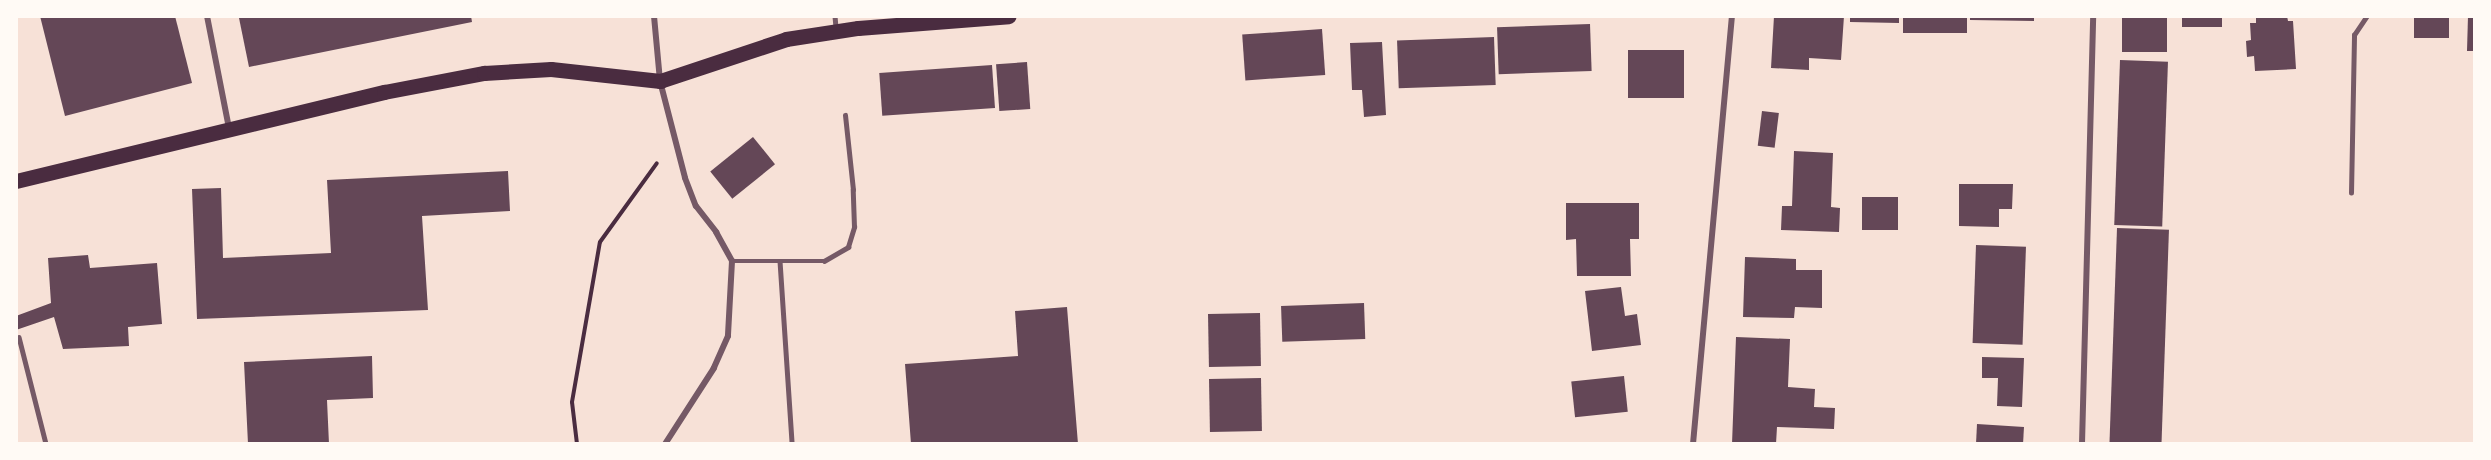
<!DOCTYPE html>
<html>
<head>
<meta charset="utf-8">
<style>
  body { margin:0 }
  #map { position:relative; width:2491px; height:460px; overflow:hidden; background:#f7e1d7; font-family:Raleway,sans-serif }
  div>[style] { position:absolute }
  .building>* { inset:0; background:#644757; transform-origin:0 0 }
  .path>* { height:4px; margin:-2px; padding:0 2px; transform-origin:2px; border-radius:2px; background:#4a2c40 }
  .service>* { height:4.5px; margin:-2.25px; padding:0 2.25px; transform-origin:2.25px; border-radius:2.25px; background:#755966 }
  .minor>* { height:6px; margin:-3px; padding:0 3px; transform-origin:3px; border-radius:3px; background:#755966 }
  .primary>* { height:15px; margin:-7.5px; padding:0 7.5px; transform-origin:7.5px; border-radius:7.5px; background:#4a2c40 }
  span { translate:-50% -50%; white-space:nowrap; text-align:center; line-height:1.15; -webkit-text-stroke:4.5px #fffaf5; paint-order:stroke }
  .frame { position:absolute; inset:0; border:18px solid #fffaf5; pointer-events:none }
</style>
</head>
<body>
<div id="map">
  <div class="building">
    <div style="clip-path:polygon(40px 16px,175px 16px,192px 83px,65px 116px)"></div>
    <div style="clip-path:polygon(471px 16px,472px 22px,249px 67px,239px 18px)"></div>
    <div style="clip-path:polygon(1774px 16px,1844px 16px,1841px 60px,1809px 58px,1809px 70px,1771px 68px)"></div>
    <div style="clip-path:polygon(1850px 16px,1899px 16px,1899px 23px,1850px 22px)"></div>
    <div style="left:1903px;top:16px;width:64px;height:17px"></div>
    <div style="clip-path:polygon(1970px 16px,2034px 16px,2034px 21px,1970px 20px)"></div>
    <div style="left:2122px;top:16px;width:45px;height:36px"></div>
    <div style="left:2182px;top:16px;width:40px;height:11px"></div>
    <div style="clip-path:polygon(2256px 16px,2287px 16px,2288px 21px,2293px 21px,2296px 69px,2255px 71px,2254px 56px,2247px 57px,2246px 41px,2251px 40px,2250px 23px,2256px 23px)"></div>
    <div style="left:2414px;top:16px;width:35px;height:22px"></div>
    <div style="clip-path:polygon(2468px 16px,2474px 16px,2474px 51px,2467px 51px)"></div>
    <div style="left:1590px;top:24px;width:47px;height:93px;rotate:88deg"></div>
    <div style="left:1322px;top:29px;width:46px;height:80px;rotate:86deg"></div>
    <div style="left:1494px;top:37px;width:48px;height:97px;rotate:88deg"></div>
    <div style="clip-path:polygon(1382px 42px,1386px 115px,1364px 117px,1362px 90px,1352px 90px,1350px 43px)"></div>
    <div style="left:1684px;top:50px;width:48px;height:56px;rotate:90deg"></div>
    <div style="left:2120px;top:60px;width:48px;height:165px;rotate:2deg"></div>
    <div style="left:1027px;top:62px;width:47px;height:31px;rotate:86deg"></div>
    <div style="left:992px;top:65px;width:43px;height:113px;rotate:86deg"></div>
    <div style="left:1762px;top:111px;width:17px;height:35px;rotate:7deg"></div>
    <div style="left:753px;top:137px;width:35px;height:55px;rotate:51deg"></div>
    <div style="clip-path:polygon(1794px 151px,1833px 153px,1831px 207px,1840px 208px,1839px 232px,1781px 230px,1782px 206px,1792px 206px)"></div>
    <div style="clip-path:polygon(508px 171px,510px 211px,422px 216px,428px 310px,197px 319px,192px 189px,221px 188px,223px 258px,331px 253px,327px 180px)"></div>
    <div style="clip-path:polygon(1959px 184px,2013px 184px,2012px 209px,1999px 209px,1999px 227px,1959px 226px)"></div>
    <div style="left:1862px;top:197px;width:36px;height:33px"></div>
    <div style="clip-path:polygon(1566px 203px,1639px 203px,1639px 239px,1630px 239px,1631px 276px,1577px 276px,1576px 239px,1566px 240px)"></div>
    <div style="left:2117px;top:228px;width:52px;height:216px;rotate:2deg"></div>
    <div style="left:1976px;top:245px;width:50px;height:98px;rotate:2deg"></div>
    <div style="clip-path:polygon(88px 255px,90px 268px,157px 263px,162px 324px,128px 327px,129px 346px,63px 349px,54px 317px,16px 330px,16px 316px,51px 303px,48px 258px)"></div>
    <div style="clip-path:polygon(1745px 257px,1796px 259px,1796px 270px,1822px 270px,1822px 308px,1795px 307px,1794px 318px,1743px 317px)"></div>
    <div style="clip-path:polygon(1621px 287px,1625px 316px,1637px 314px,1641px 345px,1592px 351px,1585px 291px)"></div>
    <div style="left:1364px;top:303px;width:36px;height:83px;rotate:88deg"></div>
    <div style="clip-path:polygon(1067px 307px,1078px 444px,911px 444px,905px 364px,1018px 356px,1015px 311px)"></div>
    <div style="left:1260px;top:313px;width:53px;height:52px;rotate:89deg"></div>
    <div style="clip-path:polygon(1736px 337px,1790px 339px,1788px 387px,1815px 389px,1814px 407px,1835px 408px,1834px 429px,1777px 427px,1776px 444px,1732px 444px)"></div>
    <div style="clip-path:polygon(372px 356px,373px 398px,327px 400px,329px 444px,248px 444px,244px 362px)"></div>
    <div style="clip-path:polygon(1982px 357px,2024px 358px,2022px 407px,1997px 406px,1998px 378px,1982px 378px)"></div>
    <div style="left:1624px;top:376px;width:36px;height:53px;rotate:84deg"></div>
    <div style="left:1261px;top:378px;width:53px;height:52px;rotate:89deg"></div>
    <div style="clip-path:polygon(1977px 424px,2024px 427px,2023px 444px,1976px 444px)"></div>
  </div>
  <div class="path">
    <div style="left:577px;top:444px;width:42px;rotate:-96.8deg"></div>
    <div style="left:572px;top:402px;width:162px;rotate:-80.1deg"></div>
    <div style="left:600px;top:242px;width:97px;rotate:-54.2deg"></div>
  </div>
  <div class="service">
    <div style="left:835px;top:16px;width:12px;rotate:85deg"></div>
    <div style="left:2351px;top:193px;width:158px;rotate:-88.9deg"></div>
    <div style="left:2354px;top:35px;width:23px;rotate:-56deg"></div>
    <div style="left:732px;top:261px;width:92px"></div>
    <div style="left:824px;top:261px;width:28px;rotate:-30deg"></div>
    <div style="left:848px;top:247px;width:21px;rotate:-73deg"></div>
    <div style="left:854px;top:227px;width:37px;rotate:-92deg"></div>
    <div style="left:853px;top:190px;width:75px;rotate:-96.1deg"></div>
    <div style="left:780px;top:261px;width:183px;rotate:86.2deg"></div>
    <div style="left:19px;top:337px;width:110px;rotate:75.8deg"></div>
  </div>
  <div class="minor">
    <div style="left:207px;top:16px;width:114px;rotate:78.9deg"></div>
    <div style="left:654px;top:16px;width:65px;rotate:84.7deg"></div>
    <div style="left:660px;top:81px;width:100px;rotate:75.5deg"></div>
    <div style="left:685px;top:178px;width:30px;rotate:69deg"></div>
    <div style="left:696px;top:206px;width:33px;rotate:52deg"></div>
    <div style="left:716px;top:232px;width:33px;rotate:61deg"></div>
    <div style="left:732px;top:261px;width:75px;rotate:93.1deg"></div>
    <div style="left:728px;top:336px;width:35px;rotate:114deg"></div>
    <div style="left:714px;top:368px;width:90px;rotate:122.8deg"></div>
    <div style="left:1693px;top:444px;width:430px;rotate:-84.8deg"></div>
    <div style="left:2082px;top:444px;width:428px;rotate:-88.5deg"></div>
  </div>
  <div class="primary">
    <div style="left:16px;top:181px;width:379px;rotate:-13.6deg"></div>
    <div style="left:384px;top:92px;width:102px;rotate:-10.8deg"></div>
    <div style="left:484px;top:73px;width:67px;rotate:-3.4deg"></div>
    <div style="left:551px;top:69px;width:110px;rotate:6.3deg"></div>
    <div style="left:660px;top:81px;width:133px;rotate:-18.4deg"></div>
    <div style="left:786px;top:39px;width:73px;rotate:-8.7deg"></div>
    <div style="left:858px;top:28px;width:151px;rotate:-4.5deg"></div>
  </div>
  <div class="frame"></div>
</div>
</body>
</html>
